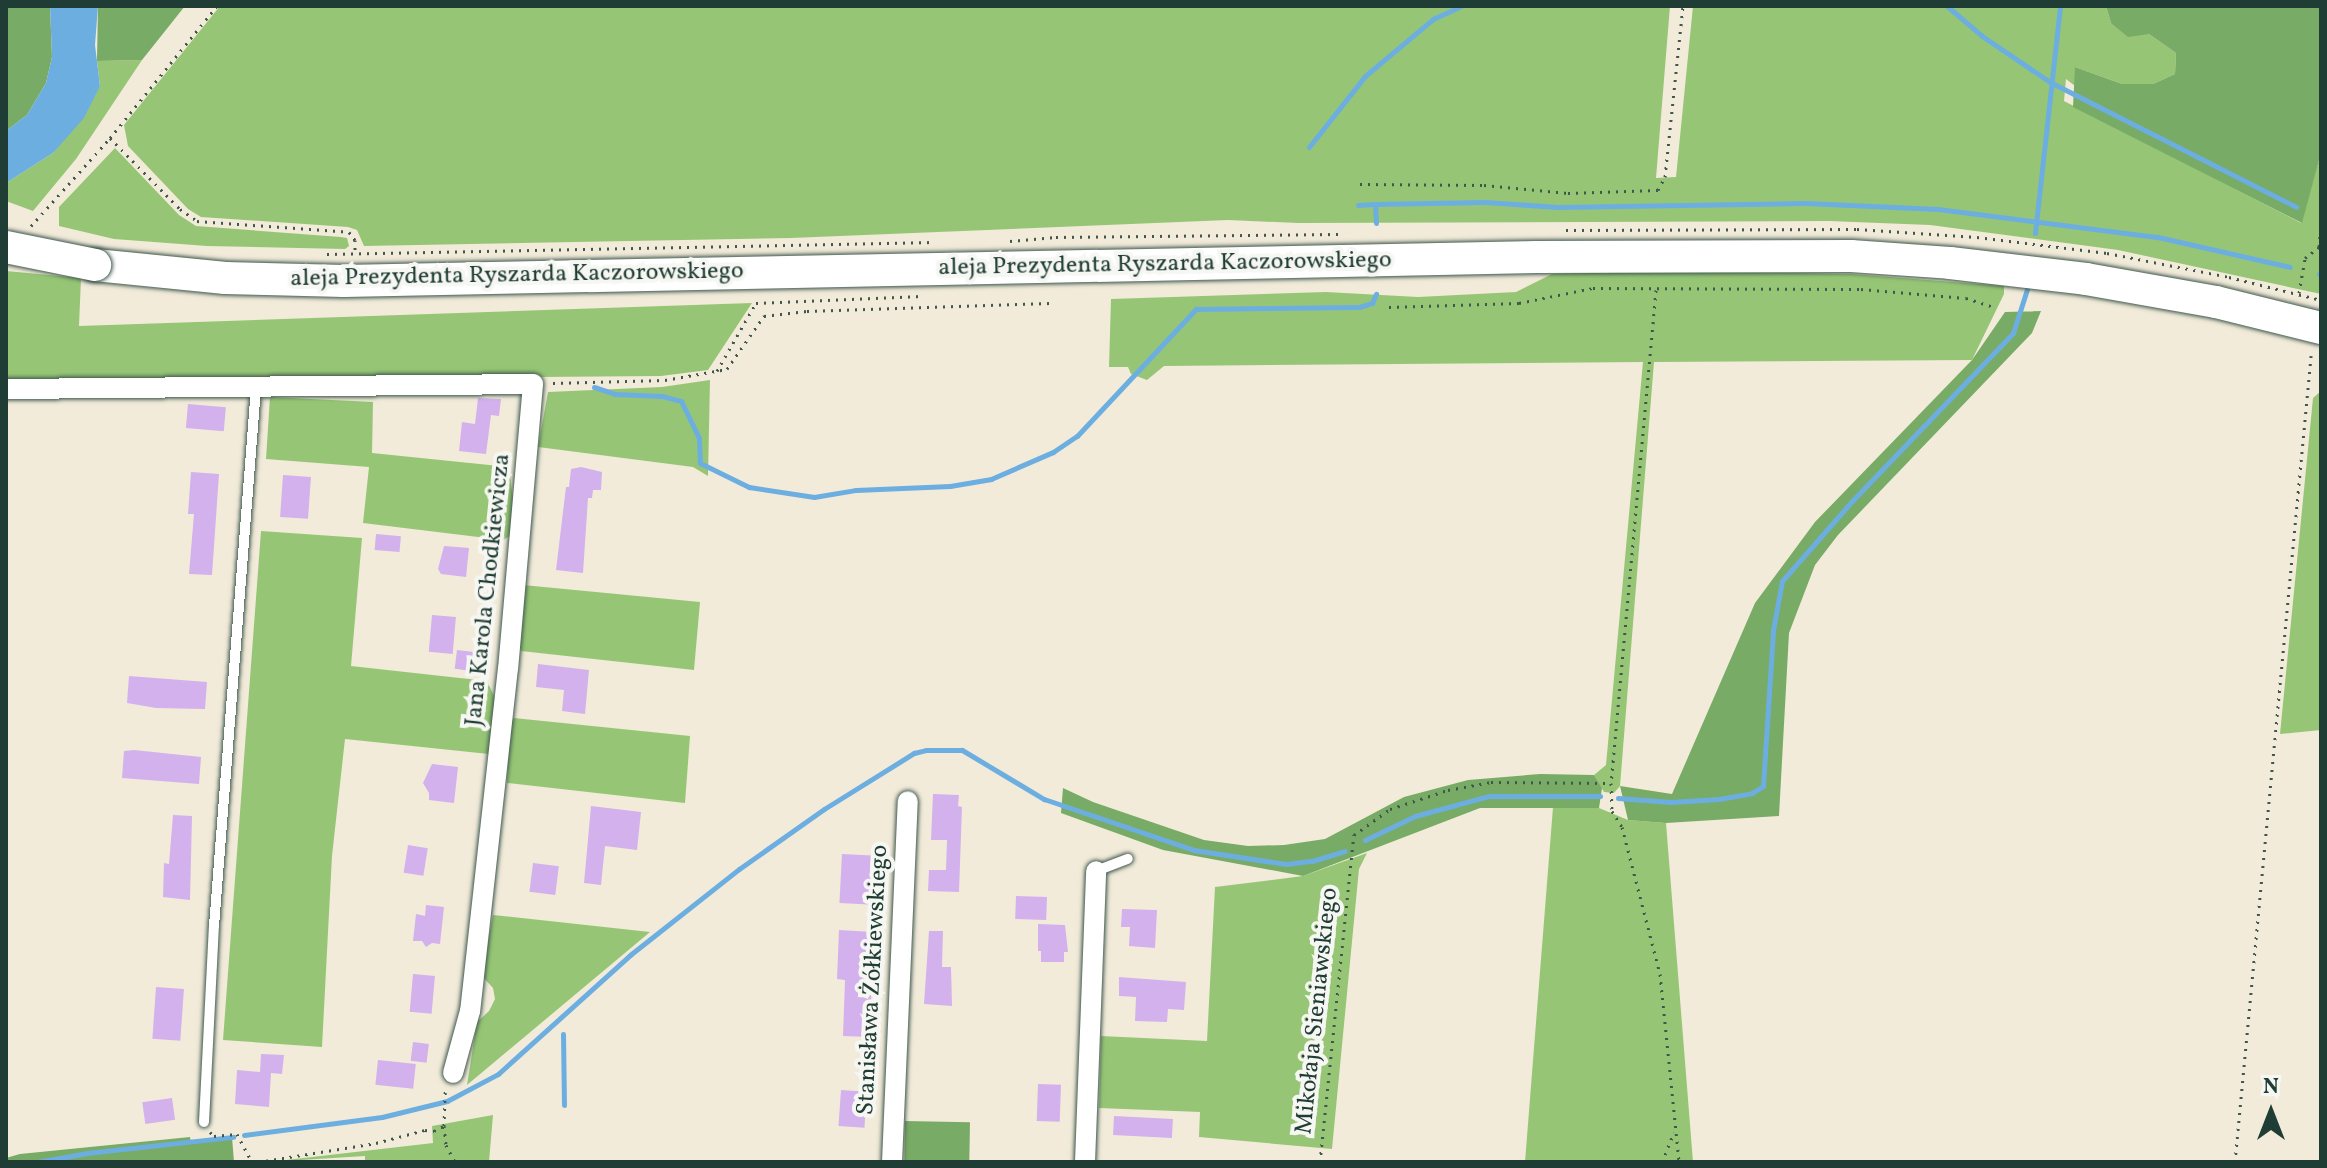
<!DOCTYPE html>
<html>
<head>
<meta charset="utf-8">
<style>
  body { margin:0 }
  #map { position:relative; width:2327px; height:1168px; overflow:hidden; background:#f2ebda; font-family:Vollkorn,serif }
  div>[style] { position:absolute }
  .green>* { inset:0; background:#96c675 }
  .forest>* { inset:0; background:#78ab66; transform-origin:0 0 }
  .water>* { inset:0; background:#6daee1 }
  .stream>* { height:5px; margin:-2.5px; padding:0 2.5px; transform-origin:2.5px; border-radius:2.5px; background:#6daee1 }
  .building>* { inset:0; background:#d2b1ed; transform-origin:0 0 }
  .path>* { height:3px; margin-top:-1.5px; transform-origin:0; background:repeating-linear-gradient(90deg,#3f574d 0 2px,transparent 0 8px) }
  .roads { filter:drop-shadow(0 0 2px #3f574d) drop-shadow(0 0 2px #3f574d) }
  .service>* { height:10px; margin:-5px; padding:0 5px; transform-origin:5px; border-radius:5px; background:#fff }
  .minor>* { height:20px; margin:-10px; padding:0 10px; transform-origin:10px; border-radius:10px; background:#fff }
  .primary>* { height:32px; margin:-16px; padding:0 16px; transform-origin:16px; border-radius:16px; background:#fff }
  .bridges { filter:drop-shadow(0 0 2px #3f574d) drop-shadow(0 0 2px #3f574d) }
  .primary-bridge>* { height:32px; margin:-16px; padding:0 16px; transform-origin:16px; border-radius:16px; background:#fff }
  span { translate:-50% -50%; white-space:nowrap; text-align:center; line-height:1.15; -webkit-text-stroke:8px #f6f6f2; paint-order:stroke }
  .street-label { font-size:24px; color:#1f3d34 }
  .frame { position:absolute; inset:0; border:8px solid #1f3d34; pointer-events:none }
  .north { position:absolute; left:2231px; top:1072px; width:80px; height:80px; -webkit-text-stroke:6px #f6f6f2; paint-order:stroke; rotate:0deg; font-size:22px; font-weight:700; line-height:32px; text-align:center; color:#1f3d34 }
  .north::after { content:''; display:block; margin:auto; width:28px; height:36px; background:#1f3d34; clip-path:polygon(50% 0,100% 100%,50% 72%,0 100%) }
</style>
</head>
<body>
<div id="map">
  <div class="green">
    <div style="clip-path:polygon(220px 6px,1670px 6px,1656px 178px,1676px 177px,1693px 6px,2106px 6px,2111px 23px,2149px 34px,2176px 53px,2175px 74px,2153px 84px,2122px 84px,2075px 67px,2075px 86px,2066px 79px,2064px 101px,2301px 223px,2321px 153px,2321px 294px,2118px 250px,1930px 225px,1829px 221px,1298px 223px,1228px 220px,791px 238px,364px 246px,357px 230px,348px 227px,201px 217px,188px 209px,128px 146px,124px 125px)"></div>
    <div style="clip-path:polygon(142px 60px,76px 159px,33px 211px,6px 201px,6px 183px,53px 153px,100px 86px,97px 61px)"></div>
    <div style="clip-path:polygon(115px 148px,179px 215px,196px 226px,341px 237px,347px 238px,349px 246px,345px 249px,207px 246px,114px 239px,59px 226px,59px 207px)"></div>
    <div style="clip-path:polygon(6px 271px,81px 278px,79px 326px,752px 303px,708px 370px,661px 376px,6px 381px)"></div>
    <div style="clip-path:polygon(1662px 271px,1851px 274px,2004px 286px,2004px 294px,1972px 360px,1654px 362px,1620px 786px,1614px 793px,1604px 792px,1594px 775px,1606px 765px,1643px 362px,1164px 366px,1147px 380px,1131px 374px,1128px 367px,1109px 367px,1111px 299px,1326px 292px,1418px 297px,1516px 292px,1552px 274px)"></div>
    <div style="clip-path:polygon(710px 380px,708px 476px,693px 467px,538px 447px,548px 392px,662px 387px)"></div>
    <div style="clip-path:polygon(2321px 391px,2321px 730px,2280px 734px,2313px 398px)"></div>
    <div style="clip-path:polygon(270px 397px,373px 402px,372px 453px,509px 467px,514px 507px,510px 536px,503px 540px,363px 523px,369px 467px,266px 459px)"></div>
    <div style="clip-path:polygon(261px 531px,362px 538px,351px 666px,487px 681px,495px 698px,489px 754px,345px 739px,332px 856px,322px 1047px,223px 1040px)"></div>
    <div style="clip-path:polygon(523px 585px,700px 602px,694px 670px,521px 651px,519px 644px)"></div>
    <div style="clip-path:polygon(514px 718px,690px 736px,685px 803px,507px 783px,510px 723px)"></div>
    <div style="clip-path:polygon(1553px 807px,1599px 808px,1628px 820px,1666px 823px,1693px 1162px,1525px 1162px)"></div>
    <div style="clip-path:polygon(1367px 853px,1359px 869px,1332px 1149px,1199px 1137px,1200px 1112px,1099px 1108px,1101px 1036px,1207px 1041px,1215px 887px,1303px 876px)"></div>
    <div style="clip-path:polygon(493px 915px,650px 932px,467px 1085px,477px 1022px,489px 1011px,495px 999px,493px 988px,482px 976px)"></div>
    <div style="clip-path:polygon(493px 1115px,489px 1162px,365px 1162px,365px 1156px,269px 1162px,433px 1143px,432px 1126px)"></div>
  </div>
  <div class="forest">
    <div style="clip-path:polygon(6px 6px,50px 6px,52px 57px,46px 83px,27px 115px,6px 131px)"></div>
    <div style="clip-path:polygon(98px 6px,185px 6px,142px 60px,97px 61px)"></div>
    <div style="clip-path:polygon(2106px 6px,2321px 6px,2321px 153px,2302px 223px,2073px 107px,2075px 67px,2122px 84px,2153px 84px,2175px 74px,2176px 53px,2149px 34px,2128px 37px,2111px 23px)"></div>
    <div style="clip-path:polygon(2041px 311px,2032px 333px,1838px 535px,1815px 565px,1789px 633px,1779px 816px,1666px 823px,1628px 820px,1620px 786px,1672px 794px,1755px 603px,1815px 522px,1972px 360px,2005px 312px)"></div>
    <div style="clip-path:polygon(1540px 774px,1594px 775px,1602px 788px,1599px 808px,1480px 808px,1303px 876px,1163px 850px,1061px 813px,1063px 788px,1093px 802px,1204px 840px,1248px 846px,1284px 845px,1325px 839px,1404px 797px,1468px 780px)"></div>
    <div style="left:905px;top:1121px;width:65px;height:41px;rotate:1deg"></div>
    <div style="clip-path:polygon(190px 1137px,191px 1143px,232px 1137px,234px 1162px,6px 1162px,6px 1158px,20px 1154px)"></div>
  </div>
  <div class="water">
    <div style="clip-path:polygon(50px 6px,98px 6px,95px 45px,100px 86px,84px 118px,53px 153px,6px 183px,6px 131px,27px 115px,46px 83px,52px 57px)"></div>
  </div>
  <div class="stream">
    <div style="left:1947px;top:6px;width:46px;rotate:40.6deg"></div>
    <div style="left:1982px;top:36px;width:82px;rotate:34.1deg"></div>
    <div style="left:2050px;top:82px;width:276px;rotate:26.9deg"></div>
    <div style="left:1309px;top:147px;width:90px;rotate:-51.7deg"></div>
    <div style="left:1365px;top:76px;width:89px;rotate:-40deg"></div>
    <div style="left:1433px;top:19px;width:31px;rotate:-25deg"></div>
    <div style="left:1375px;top:204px;width:110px;rotate:-1deg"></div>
    <div style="left:1485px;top:202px;width:73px;rotate:3.9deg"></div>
    <div style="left:1558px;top:207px;width:248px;rotate:-0.9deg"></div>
    <div style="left:1806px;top:203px;width:132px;rotate:2.6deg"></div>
    <div style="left:1938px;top:209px;width:222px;rotate:7.3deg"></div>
    <div style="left:2158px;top:237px;width:135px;rotate:12.8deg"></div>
    <div style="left:1358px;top:205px;width:17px;rotate:-3deg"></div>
    <div style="left:1375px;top:204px;width:19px;rotate:87deg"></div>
    <div style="left:2035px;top:233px;width:228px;rotate:-83.7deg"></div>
    <div style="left:2319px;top:274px;width:2px;rotate:27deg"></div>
    <div style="left:594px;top:387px;width:22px;rotate:18deg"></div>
    <div style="left:615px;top:394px;width:47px;rotate:2.4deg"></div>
    <div style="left:662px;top:396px;width:20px;rotate:15deg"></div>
    <div style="left:681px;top:401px;width:41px;rotate:64.1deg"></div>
    <div style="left:699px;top:438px;width:25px;rotate:88deg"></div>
    <div style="left:700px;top:463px;width:55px;rotate:26.1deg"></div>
    <div style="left:749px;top:487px;width:66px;rotate:8.7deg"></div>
    <div style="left:814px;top:497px;width:43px;rotate:-9.5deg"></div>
    <div style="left:856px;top:490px;width:94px;rotate:-2.4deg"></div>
    <div style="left:950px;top:486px;width:42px;rotate:-9.7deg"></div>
    <div style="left:991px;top:479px;width:68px;rotate:-23.5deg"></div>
    <div style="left:1053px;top:452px;width:29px;rotate:-34deg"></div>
    <div style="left:1077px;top:436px;width:174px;rotate:-46.9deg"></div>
    <div style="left:1196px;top:309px;width:163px;rotate:-0.7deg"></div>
    <div style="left:1359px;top:307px;width:14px;rotate:-17deg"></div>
    <div style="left:1372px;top:303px;width:10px;rotate:-66deg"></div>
    <div style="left:1618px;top:798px;width:53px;rotate:4.3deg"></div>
    <div style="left:1671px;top:802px;width:48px;rotate:-3.6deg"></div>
    <div style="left:1719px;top:799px;width:34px;rotate:-10deg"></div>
    <div style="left:1752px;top:793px;width:13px;rotate:-32deg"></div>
    <div style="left:1763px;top:786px;width:156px;rotate:-86.3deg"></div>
    <div style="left:1773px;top:630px;width:50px;rotate:-79.6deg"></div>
    <div style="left:1782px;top:581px;width:106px;rotate:-48.8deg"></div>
    <div style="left:1852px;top:501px;width:233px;rotate:-46.2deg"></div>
    <div style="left:2013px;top:333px;width:46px;rotate:-72.3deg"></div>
    <div style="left:1365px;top:840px;width:55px;rotate:-25.6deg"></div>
    <div style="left:1415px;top:816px;width:77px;rotate:-15.1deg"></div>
    <div style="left:1489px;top:796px;width:111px"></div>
    <div style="left:563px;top:1034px;width:71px;rotate:89.2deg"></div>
    <div style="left:244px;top:1135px;width:139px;rotate:-7.4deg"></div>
    <div style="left:382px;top:1117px;width:67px;rotate:-13.8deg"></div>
    <div style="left:447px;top:1101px;width:58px;rotate:-27.9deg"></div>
    <div style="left:498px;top:1074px;width:178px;rotate:-42deg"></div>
    <div style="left:630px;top:955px;width:139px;rotate:-38.3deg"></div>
    <div style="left:739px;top:869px;width:104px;rotate:-35.2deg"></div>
    <div style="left:824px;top:809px;width:106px;rotate:-31.9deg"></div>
    <div style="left:914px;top:753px;width:12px;rotate:-14deg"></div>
    <div style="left:926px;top:750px;width:36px"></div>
    <div style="left:962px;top:750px;width:96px;rotate:30.9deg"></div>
    <div style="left:1044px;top:799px;width:158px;rotate:18.8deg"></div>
    <div style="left:1194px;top:850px;width:93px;rotate:8.7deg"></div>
    <div style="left:1286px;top:864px;width:26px;rotate:-7deg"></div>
    <div style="left:1312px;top:861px;width:34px;rotate:-17deg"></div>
    <div style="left:37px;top:1162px;width:51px;rotate:-10.2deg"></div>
    <div style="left:87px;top:1153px;width:147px;rotate:-6.3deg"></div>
  </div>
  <div class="building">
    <div style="clip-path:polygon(478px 398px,501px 399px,499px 416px,491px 415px,486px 454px,459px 451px,462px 422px,475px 424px)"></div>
    <div style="left:188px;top:404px;width:38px;height:24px;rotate:5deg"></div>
    <div style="clip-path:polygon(581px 467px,602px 472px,601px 490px,593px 490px,592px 498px,588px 498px,583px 573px,556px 570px,566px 487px,569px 487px,571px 469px)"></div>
    <div style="clip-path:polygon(191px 472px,219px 474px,212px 575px,189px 574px,194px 514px,188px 514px)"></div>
    <div style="left:283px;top:475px;width:28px;height:42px;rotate:4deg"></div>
    <div style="left:376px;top:534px;width:25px;height:16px;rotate:5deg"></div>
    <div style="clip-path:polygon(444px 546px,469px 548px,466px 577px,441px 574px,438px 569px)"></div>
    <div style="left:432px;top:615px;width:24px;height:37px;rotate:5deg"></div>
    <div style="left:457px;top:650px;width:17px;height:19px;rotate:7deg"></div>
    <div style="clip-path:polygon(538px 664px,589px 670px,585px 714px,562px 711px,564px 690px,536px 687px)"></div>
    <div style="clip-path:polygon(129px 676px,207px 682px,205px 709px,156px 708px,127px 703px)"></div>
    <div style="clip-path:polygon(134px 750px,201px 757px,199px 784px,122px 778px,124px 751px)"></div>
    <div style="clip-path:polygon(432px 764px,458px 767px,454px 803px,429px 800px,429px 793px,423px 783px)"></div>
    <div style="clip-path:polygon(933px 794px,959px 795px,958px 806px,962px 807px,959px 892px,928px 891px,929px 870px,946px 870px,947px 840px,931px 840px)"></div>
    <div style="clip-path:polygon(591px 806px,641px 812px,637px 850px,605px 846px,601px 885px,584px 883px)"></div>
    <div style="clip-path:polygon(173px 815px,192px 816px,190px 900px,163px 897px,164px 863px,169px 864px)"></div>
    <div style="left:408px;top:845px;width:20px;height:28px;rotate:9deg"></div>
    <div style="left:842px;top:854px;width:35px;height:49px;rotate:3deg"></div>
    <div style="left:533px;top:863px;width:26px;height:29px;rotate:7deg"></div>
    <div style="left:1016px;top:896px;width:31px;height:23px;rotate:2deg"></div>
    <div style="clip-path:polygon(426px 905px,444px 907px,440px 944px,432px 943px,426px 947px,422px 941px,413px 941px,416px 914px,425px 916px)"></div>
    <div style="clip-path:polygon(1122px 909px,1157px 910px,1155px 948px,1129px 946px,1130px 927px,1121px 927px)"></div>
    <div style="clip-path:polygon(1038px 924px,1065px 925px,1068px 952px,1064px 952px,1064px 962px,1041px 962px,1041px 951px,1038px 951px)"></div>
    <div style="clip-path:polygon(839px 930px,873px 932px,870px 1037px,843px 1036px,845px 980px,837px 979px)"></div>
    <div style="clip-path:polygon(929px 931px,943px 931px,942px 967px,951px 967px,952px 1006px,924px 1004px)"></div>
    <div style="left:413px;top:974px;width:22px;height:38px;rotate:5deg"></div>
    <div style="clip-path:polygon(1119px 977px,1186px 982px,1184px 1010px,1168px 1009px,1167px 1022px,1135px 1021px,1136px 997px,1119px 996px)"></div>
    <div style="left:156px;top:987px;width:28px;height:52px;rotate:4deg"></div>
    <div style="left:413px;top:1042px;width:16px;height:19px;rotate:7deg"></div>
    <div style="clip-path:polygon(261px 1054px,284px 1055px,282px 1074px,271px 1073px,269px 1107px,235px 1104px,237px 1070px,260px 1072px)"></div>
    <div style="left:378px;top:1060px;width:38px;height:25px;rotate:6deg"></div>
    <div style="left:1038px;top:1084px;width:23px;height:37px;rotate:2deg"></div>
    <div style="left:841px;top:1090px;width:26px;height:36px;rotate:4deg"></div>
    <div style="left:172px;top:1098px;width:22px;height:30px;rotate:82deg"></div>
    <div style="left:1114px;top:1116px;width:59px;height:19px;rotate:3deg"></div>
  </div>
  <div class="path">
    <div style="left:110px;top:138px;width:100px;rotate:45.4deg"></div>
    <div style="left:180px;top:209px;width:21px;rotate:35deg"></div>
    <div style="left:197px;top:221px;width:152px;rotate:4.1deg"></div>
    <div style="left:349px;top:232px;width:10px;rotate:53deg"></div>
    <div style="left:355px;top:240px;width:13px;rotate:90deg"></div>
    <div style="left:1360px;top:184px;width:124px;rotate:0.5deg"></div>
    <div style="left:1484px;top:185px;width:84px;rotate:5.4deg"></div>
    <div style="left:1568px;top:193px;width:90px;rotate:-1.9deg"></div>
    <div style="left:1658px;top:190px;width:15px;rotate:-62deg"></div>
    <div style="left:1665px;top:177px;width:172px;rotate:-84deg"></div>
    <div style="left:31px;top:226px;width:118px;rotate:-48.1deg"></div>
    <div style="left:110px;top:138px;width:170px;rotate:-51deg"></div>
    <div style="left:1566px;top:230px;width:291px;rotate:-0.2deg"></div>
    <div style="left:1857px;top:229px;width:120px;rotate:3.8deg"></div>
    <div style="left:1977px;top:237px;width:131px;rotate:7deg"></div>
    <div style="left:2107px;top:253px;width:124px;rotate:11.1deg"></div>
    <div style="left:2229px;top:277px;width:95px;rotate:14deg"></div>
    <div style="left:1010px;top:241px;width:46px;rotate:-5deg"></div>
    <div style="left:1056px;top:237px;width:283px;rotate:-0.6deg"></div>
    <div style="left:327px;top:254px;width:608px;rotate:-1.13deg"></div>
    <div style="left:1656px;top:290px;width:495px;rotate:95.2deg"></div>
    <div style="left:1611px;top:783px;width:28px;rotate:88deg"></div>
    <div style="left:1612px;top:811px;width:19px;rotate:58deg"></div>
    <div style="left:1622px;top:827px;width:152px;rotate:75.5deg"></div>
    <div style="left:1660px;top:974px;width:189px;rotate:84.2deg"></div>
    <div style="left:2299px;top:293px;width:36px;rotate:-80deg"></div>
    <div style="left:2305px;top:258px;width:18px;rotate:-38deg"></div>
    <div style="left:2319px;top:247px;width:23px;rotate:-85deg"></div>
    <div style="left:1389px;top:307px;width:130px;rotate:-1.8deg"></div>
    <div style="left:1519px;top:303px;width:76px;rotate:-11.5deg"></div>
    <div style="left:1593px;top:288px;width:268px;rotate:0.2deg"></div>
    <div style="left:1861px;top:289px;width:105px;rotate:4.9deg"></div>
    <div style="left:1966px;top:298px;width:28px;rotate:18deg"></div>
    <div style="left:717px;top:371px;width:78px;rotate:-60.2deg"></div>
    <div style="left:756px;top:303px;width:166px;rotate:-2.4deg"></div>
    <div style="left:553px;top:383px;width:112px;rotate:-1.5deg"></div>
    <div style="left:665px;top:380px;width:63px;rotate:-10.1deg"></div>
    <div style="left:727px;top:369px;width:65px;rotate:-55.1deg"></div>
    <div style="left:764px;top:316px;width:43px;rotate:-6.6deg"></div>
    <div style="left:807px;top:311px;width:245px;rotate:-1.9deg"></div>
    <div style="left:444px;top:1126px;width:19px;rotate:84deg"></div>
    <div style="left:446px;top:1145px;width:19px;rotate:62deg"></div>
    <div style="left:210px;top:1132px;width:6px;rotate:45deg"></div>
    <div style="left:214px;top:1136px;width:23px;rotate:-5deg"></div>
    <div style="left:237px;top:1134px;width:32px;rotate:62deg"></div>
    <div style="left:258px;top:1162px;width:120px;rotate:-9.1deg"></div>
    <div style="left:376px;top:1143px;width:51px;rotate:-14.9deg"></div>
    <div style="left:425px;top:1130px;width:9px;rotate:6deg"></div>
    <div style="left:434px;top:1131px;width:11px;rotate:-27deg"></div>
    <div style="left:444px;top:1126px;width:37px;rotate:-88deg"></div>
    <div style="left:1320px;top:1162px;width:329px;rotate:-84.1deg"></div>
    <div style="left:1354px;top:835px;width:44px;rotate:-35.8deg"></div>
    <div style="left:1390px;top:809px;width:61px;rotate:-18.1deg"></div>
    <div style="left:1448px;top:790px;width:44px;rotate:-10.5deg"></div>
    <div style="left:1491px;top:782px;width:120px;rotate:0.5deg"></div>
    <div style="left:1662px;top:1162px;width:32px;rotate:-68deg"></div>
    <div style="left:2235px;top:1162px;width:810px;rotate:-84.61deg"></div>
  </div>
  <div class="roads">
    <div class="service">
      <div style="left:1096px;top:871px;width:34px;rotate:-21deg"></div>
      <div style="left:204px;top:1122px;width:196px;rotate:-87.1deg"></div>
      <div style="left:214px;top:926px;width:541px;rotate:-85.54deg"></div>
    </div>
    <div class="minor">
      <div style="left:6px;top:389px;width:527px;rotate:-0.54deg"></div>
      <div style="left:533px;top:384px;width:285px;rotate:95deg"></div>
      <div style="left:508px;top:668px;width:345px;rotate:96.3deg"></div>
      <div style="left:470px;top:1011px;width:64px;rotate:105.3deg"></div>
      <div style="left:892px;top:1162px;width:361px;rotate:-87.5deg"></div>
      <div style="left:1085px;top:1162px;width:291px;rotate:-87.8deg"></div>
    </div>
    <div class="primary">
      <div style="left:95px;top:265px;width:131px;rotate:5.7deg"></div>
      <div style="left:225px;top:278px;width:119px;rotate:1.4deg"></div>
      <div style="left:344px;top:281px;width:1193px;rotate:-1.15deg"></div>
      <div style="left:1537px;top:257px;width:314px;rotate:-0.2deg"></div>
      <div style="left:1851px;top:256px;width:99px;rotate:4deg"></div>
      <div style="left:1950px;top:263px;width:137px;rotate:6.7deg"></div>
      <div style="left:2086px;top:279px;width:132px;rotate:10deg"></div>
      <div style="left:2216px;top:302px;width:108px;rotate:13.9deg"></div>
    </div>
  </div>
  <div class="bridges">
    <div class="primary-bridge">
      <div style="left:6px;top:247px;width:91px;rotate:11.4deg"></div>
    </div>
  </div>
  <div class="street-label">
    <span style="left:1165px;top:265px;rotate:-1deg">aleja Prezydenta Ryszarda Kaczorowskiego</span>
    <span style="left:517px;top:276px;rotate:-1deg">aleja Prezydenta Ryszarda Kaczorowskiego</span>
    <span style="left:489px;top:590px;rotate:-84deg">Jana Karola Chodkiewicza</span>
    <span style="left:874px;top:980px;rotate:-87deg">Stanisława Żółkiewskiego</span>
    <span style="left:1318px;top:1011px;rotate:-84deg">Mikołaja Sieniawskiego</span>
  </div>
  <div class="frame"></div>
  <div class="north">N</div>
</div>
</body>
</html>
